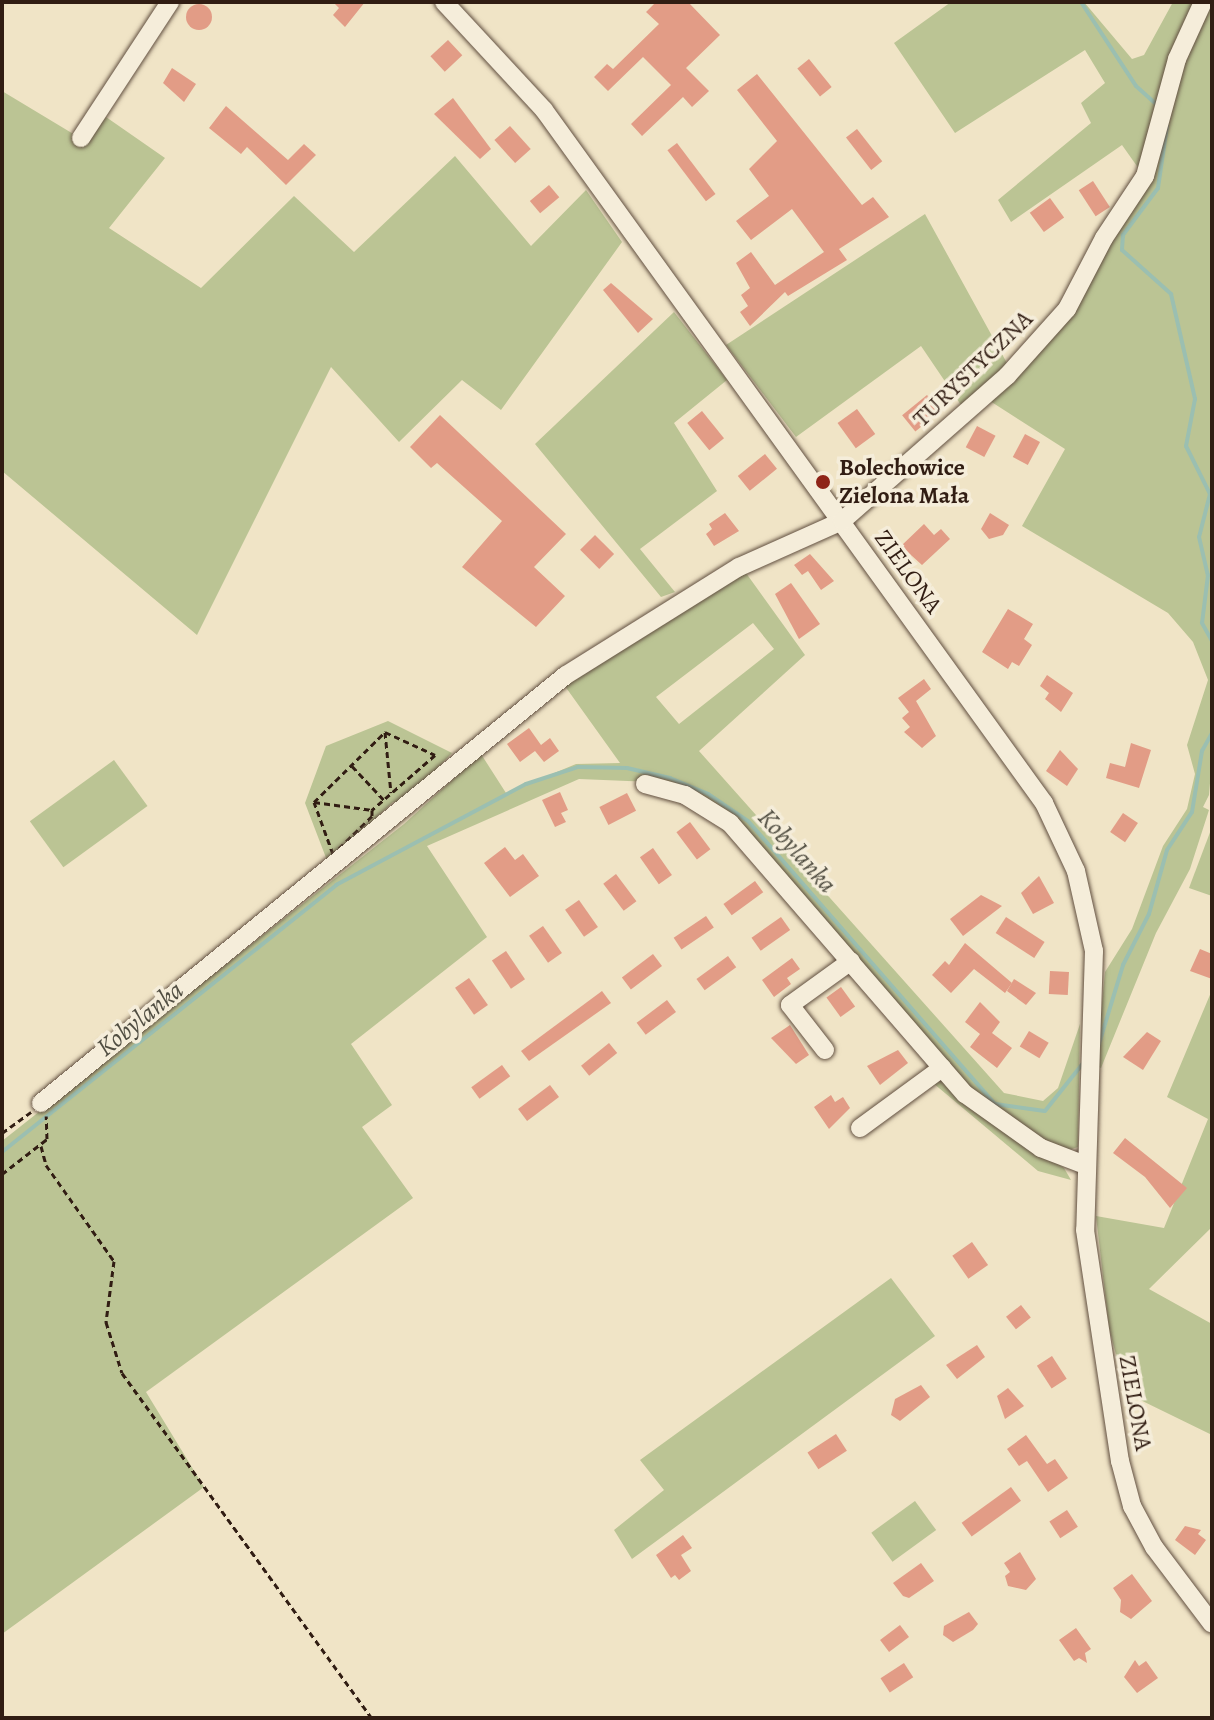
<!DOCTYPE html>
<html>
<head>
<meta charset="utf-8">
<style>
  body { margin:0 }
  #map { position:relative; width:1214px; height:1720px; overflow:hidden; background:#f0e4c6; font-family:Alegreya,serif }
  div>[style] { position:absolute }
  .green>* { inset:0; background:#bbc494; transform-origin:0 0 }
  .stream>* { height:4px; margin:-2px; padding:0 2px; transform-origin:2px; border-radius:2px; background:#9bbfb1 }
  .building>* { inset:0; background:#e29c86; transform-origin:0 0 }
  .round { border-radius:50% }
  .path>* { height:3px; margin-top:-1.5px; transform-origin:0; background:repeating-linear-gradient(90deg,#311d13 0 6px,transparent 0 10px) }
  .roads { filter:drop-shadow(0 0 2px #614f40) drop-shadow(0 0 2px #614f40) }
  .minor>* { height:18px; margin:-9px; padding:0 9px; transform-origin:9px; border-radius:9px; background:#f5edda }
  .dots>* { width:22px; height:22px; translate:-50% -50%; box-sizing:border-box; border:4px solid #f5edda; border-radius:50% }
  span { translate:-50% -50%; white-space:nowrap; text-align:center; line-height:1.15; -webkit-text-stroke:7px #f5edda; paint-order:stroke }
  .street-label { font-size:24px; color:#311d13 }
  .poi-label { font-size:24px; color:#311d13; font-weight:700 }
  .left { translate:0 -50%; text-align:left }
  .water-label { font-size:26px; color:#514e42; font-style:italic }
  .frame { position:absolute; inset:0; border:4px solid #311d13; pointer-events:none }
</style>
</head>
<body>
<div id="map">
  <div class="green">
    <div style="clip-path:polygon(951px 2px,1084px 2px,1132px 59px,1144px 55px,1173px 2px,1212px 2px,1212px 759px,1209px 795px,1203px 807px,1209px 810px,1190px 869px,1156px 933px,1101px 1068px,1096px 1066px,1105px 972px,1132px 929px,1163px 846px,1187px 809px,1195px 774px,1187px 745px,1208px 680px,1193px 642px,1168px 613px,1022px 526px,1065px 449px,990px 401px,1073px 314px,1111px 244px,1139px 169px,1122px 145px,1011px 222px,998px 200px,1091px 123px,1081px 103px,1105px 83px,1085px 50px,955px 133px,894px 43px)"></div>
    <div style="clip-path:polygon(2px 91px,85px 141px,106px 117px,165px 158px,109px 228px,201px 288px,294px 196px,354px 252px,455px 156px,531px 246px,586px 190px,622px 242px,501px 410px,462px 380px,399px 442px,331px 367px,197px 635px,2px 471px)"></div>
    <div style="clip-path:polygon(925px 214px,1008px 365px,961px 405px,921px 346px,796px 437px,726px 345px)"></div>
    <div style="clip-path:polygon(674px 312px,727px 380px,674px 423px,717px 491px,640px 549px,675px 592px,661px 597px,535px 444px)"></div>
    <div style="clip-path:polygon(evenodd,746px 573px,805px 655px,699px 751px,1004px 1093px,1043px 1101px,1058px 1088px,1080px 1024px,1078px 1147px,1060px 1153px,983px 1105px,735px 821px,652px 782px,579px 779px,427px 846px,487px 937px,351px 1044px,392px 1105px,362px 1127px,413px 1198px,146px 1392px,204px 1487px,2px 1634px,2px 1141px,404px 824px,481px 754px,506px 793px,576px 764px,620px 763px,562px 682px,746px 573px,753px 623px,774px 649px,679px 724px,656px 697px,753px 623px)"></div>
    <div style="clip-path:polygon(388px 721px,452px 753px,404px 803px,393px 802px,328px 863px,305px 803px,326px 746px)"></div>
    <div style="left:114px;top:760px;width:57px;height:104px;rotate:54deg"></div>
    <div style="clip-path:polygon(1212px 827px,1212px 896px,1189px 888px)"></div>
    <div style="clip-path:polygon(1212px 990px,1212px 1227px,1149px 1289px,1212px 1324px,1212px 1435px,1126px 1393px,1109px 1328px,1096px 1216px,1164px 1228px,1208px 1119px,1167px 1097px)"></div>
    <div style="clip-path:polygon(941px 1076px,976px 1109px,1064px 1168px,1071px 1180px,1038px 1171px,933px 1083px)"></div>
    <div style="clip-path:polygon(891px 1278px,935px 1336px,632px 1559px,614px 1530px,664px 1490px,640px 1460px)"></div>
    <div style="left:915px;top:1501px;width:36px;height:54px;rotate:54deg"></div>
  </div>
  <div class="stream">
    <div style="left:1081px;top:2px;width:100px;rotate:56.8deg"></div>
    <div style="left:1136px;top:86px;width:28px;rotate:42deg"></div>
    <div style="left:1167px;top:126px;width:63px;rotate:98.3deg"></div>
    <div style="left:1158px;top:188px;width:59px;rotate:126.7deg"></div>
    <div style="left:1123px;top:235px;width:15px;rotate:94deg"></div>
    <div style="left:1122px;top:250px;width:66px;rotate:41.9deg"></div>
    <div style="left:1171px;top:294px;width:108px;rotate:77.1deg"></div>
    <div style="left:1195px;top:399px;width:48px;rotate:100.8deg"></div>
    <div style="left:1186px;top:446px;width:54px;rotate:63.4deg"></div>
    <div style="left:1210px;top:494px;width:44px;rotate:104.3deg"></div>
    <div style="left:1199px;top:537px;width:39px;rotate:77deg"></div>
    <div style="left:1208px;top:575px;width:48px;rotate:97.1deg"></div>
    <div style="left:1202px;top:623px;width:21px;rotate:61deg"></div>
    <div style="left:1098px;top:1047px;width:86px;rotate:-73deg"></div>
    <div style="left:1123px;top:965px;width:57px;rotate:-63deg"></div>
    <div style="left:1149px;top:914px;width:66px;rotate:-74.3deg"></div>
    <div style="left:1167px;top:850px;width:45px;rotate:-56.7deg"></div>
    <div style="left:1192px;top:812px;width:62px;rotate:-80.7deg"></div>
    <div style="left:1202px;top:751px;width:21px;rotate:-61deg"></div>
    <div style="left:2px;top:1152px;width:428px;rotate:-38.6deg"></div>
    <div style="left:336px;top:885px;width:215px;rotate:-28deg"></div>
    <div style="left:526px;top:784px;width:55px;rotate:-18.1deg"></div>
    <div style="left:578px;top:767px;width:49px;rotate:1.2deg"></div>
    <div style="left:627px;top:768px;width:44px;rotate:13.1deg"></div>
    <div style="left:670px;top:778px;width:41px;rotate:22.8deg"></div>
    <div style="left:708px;top:794px;width:48px;rotate:34deg"></div>
    <div style="left:748px;top:821px;width:376px;rotate:48.9deg"></div>
    <div style="left:995px;top:1104px;width:50px;rotate:8deg"></div>
    <div style="left:1045px;top:1111px;width:63px;rotate:-51.5deg"></div>
  </div>
  <div class="building">
    <div style="clip-path:polygon(333px 2px,365px 2px,345px 27px,333px 15px,339px 8px)"></div>
    <div style="clip-path:polygon(656px 2px,688px 2px,720px 35px,686px 68px,709px 91px,692px 107px,683px 97px,642px 136px,631px 124px,671px 85px,643px 57px,608px 91px,594px 77px,607px 64px,613px 69px,659px 24px,646px 12px)"></div>
    <div class="round" style="left:186px;top:4px;width:26px;height:26px"></div>
    <div style="left:448px;top:40px;width:21px;height:24px;rotate:47deg"></div>
    <div style="left:809px;top:59px;width:36px;height:15px;rotate:51deg"></div>
    <div style="clip-path:polygon(172px 68px,196px 84px,184px 102px,163px 83px)"></div>
    <div style="clip-path:polygon(757px 74px,862px 205px,873px 197px,889px 217px,839px 249px,847px 260px,788px 296px,785px 292px,750px 326px,740px 312px,748px 306px,741px 295px,750px 288px,736px 263px,751px 252px,775px 285px,824px 252px,792px 209px,751px 240px,736px 221px,769px 196px,749px 169px,777px 141px,737px 90px)"></div>
    <div style="clip-path:polygon(453px 98px,491px 149px,480px 159px,434px 114px)"></div>
    <div style="clip-path:polygon(226px 106px,288px 160px,304px 144px,316px 155px,286px 185px,247px 147px,241px 154px,209px 128px)"></div>
    <div style="left:510px;top:126px;width:31px;height:21px;rotate:48deg"></div>
    <div style="left:857px;top:129px;width:41px;height:14px;rotate:52deg"></div>
    <div style="left:677px;top:143px;width:64px;height:12px;rotate:53deg"></div>
    <div style="left:1093px;top:181px;width:31px;height:17px;rotate:57deg"></div>
    <div style="left:549px;top:185px;width:16px;height:25px;rotate:50deg"></div>
    <div style="left:1050px;top:198px;width:24px;height:25px;rotate:54deg"></div>
    <div style="clip-path:polygon(611px 283px,653px 319px,638px 333px,603px 290px)"></div>
    <div style="left:927px;top:395px;width:21px;height:32px;rotate:51deg"></div>
    <div style="left:857px;top:409px;width:31px;height:24px;rotate:54deg"></div>
    <div style="left:702px;top:411px;width:35px;height:19px;rotate:51deg"></div>
    <div style="clip-path:polygon(440px 415px,566px 534px,534px 567px,565px 596px,536px 627px,462px 567px,502px 521px,437px 463px,431px 468px,410px 447px)"></div>
    <div style="left:977px;top:426px;width:21px;height:24px;rotate:28deg"></div>
    <div style="left:1025px;top:434px;width:17px;height:26px;rotate:28deg"></div>
    <div style="left:765px;top:454px;width:19px;height:35px;rotate:51deg"></div>
    <div style="clip-path:polygon(725px 513px,739px 531px,714px 546px,706px 534px,712px 529px,709px 524px)"></div>
    <div style="clip-path:polygon(990px 513px,1009px 525px,1003px 535px,989px 539px,981px 529px)"></div>
    <div style="clip-path:polygon(924px 524px,934px 535px,941px 529px,950px 539px,922px 565px,901px 546px)"></div>
    <div style="left:595px;top:535px;width:27px;height:21px;rotate:45deg"></div>
    <div style="clip-path:polygon(810px 554px,834px 581px,821px 590px,808px 571px,802px 575px,794px 565px)"></div>
    <div style="clip-path:polygon(791px 583px,820px 624px,799px 639px,775px 594px)"></div>
    <div style="clip-path:polygon(1008px 609px,1033px 624px,1024px 639px,1032px 645px,1019px 666px,1012px 662px,1008px 669px,982px 652px)"></div>
    <div style="clip-path:polygon(1047px 675px,1073px 693px,1061px 712px,1045px 699px,1049px 693px,1040px 686px)"></div>
    <div style="clip-path:polygon(924px 679px,931px 689px,916px 701px,936px 736px,922px 748px,904px 732px,910px 727px,902px 718px,909px 712px,898px 698px)"></div>
    <div style="clip-path:polygon(529px 728px,541px 745px,550px 738px,559px 751px,544px 762px,535px 751px,520px 762px,507px 744px)"></div>
    <div style="clip-path:polygon(1131px 743px,1151px 750px,1139px 788px,1106px 778px,1110px 763px,1125px 767px)"></div>
    <div style="clip-path:polygon(1060px 750px,1078px 769px,1067px 786px,1046px 771px)"></div>
    <div style="clip-path:polygon(560px 792px,568px 810px,561px 813px,566px 822px,555px 827px,542px 800px)"></div>
    <div style="left:627px;top:793px;width:20px;height:31px;rotate:63deg"></div>
    <div style="left:1123px;top:813px;width:18px;height:23px;rotate:34deg"></div>
    <div style="left:690px;top:822px;width:34px;height:17px;rotate:53deg"></div>
    <div style="clip-path:polygon(505px 847px,515px 860px,523px 854px,539px 876px,510px 897px,484px 863px)"></div>
    <div style="left:653px;top:848px;width:33px;height:16px;rotate:55deg"></div>
    <div style="left:616px;top:874px;width:34px;height:16px;rotate:53deg"></div>
    <div style="clip-path:polygon(1039px 876px,1054px 903px,1033px 914px,1021px 893px)"></div>
    <div style="left:755px;top:881px;width:14px;height:39px;rotate:54deg"></div>
    <div style="clip-path:polygon(981px 895px,1002px 906px,963px 936px,950px 919px)"></div>
    <div style="left:579px;top:900px;width:33px;height:17px;rotate:55deg"></div>
    <div style="left:706px;top:916px;width:14px;height:39px;rotate:56deg"></div>
    <div style="left:781px;top:917px;width:16px;height:36px;rotate:55deg"></div>
    <div style="left:1006px;top:917px;width:46px;height:19px;rotate:33deg"></div>
    <div style="left:543px;top:926px;width:33px;height:17px;rotate:55deg"></div>
    <div style="clip-path:polygon(965px 943px,1012px 983px,1005px 993px,974px 969px,951px 993px,932px 975px,945px 961px,949px 965px)"></div>
    <div style="clip-path:polygon(1200px 949px,1212px 954px,1212px 979px,1190px 971px)"></div>
    <div style="left:506px;top:951px;width:34px;height:17px;rotate:56deg"></div>
    <div style="left:653px;top:954px;width:15px;height:39px;rotate:53deg"></div>
    <div style="left:728px;top:956px;width:14px;height:39px;rotate:54deg"></div>
    <div style="clip-path:polygon(792px 958px,800px 969px,787px 978px,791px 984px,774px 997px,762px 980px)"></div>
    <div style="left:1050px;top:971px;width:19px;height:23px;rotate:3deg"></div>
    <div style="left:469px;top:978px;width:33px;height:17px;rotate:55deg"></div>
    <div style="clip-path:polygon(1014px 979px,1036px 993px,1026px 1005px,1007px 991px)"></div>
    <div style="left:841px;top:987px;width:24px;height:18px;rotate:54deg"></div>
    <div style="clip-path:polygon(602px 991px,611px 1003px,529px 1061px,521px 1051px)"></div>
    <div style="left:667px;top:1000px;width:15px;height:38px;rotate:53deg"></div>
    <div style="clip-path:polygon(980px 1002px,1000px 1022px,992px 1033px,1012px 1048px,997px 1068px,970px 1047px,980px 1034px,965px 1022px)"></div>
    <div style="clip-path:polygon(790px 1025px,809px 1055px,796px 1064px,771px 1038px)"></div>
    <div style="left:1029px;top:1031px;width:23px;height:18px;rotate:31deg"></div>
    <div style="clip-path:polygon(1147px 1032px,1161px 1041px,1143px 1070px,1123px 1057px)"></div>
    <div style="left:609px;top:1043px;width:13px;height:36px;rotate:51deg"></div>
    <div style="clip-path:polygon(898px 1050px,908px 1063px,880px 1085px,867px 1066px)"></div>
    <div style="left:502px;top:1065px;width:14px;height:38px;rotate:54deg"></div>
    <div style="left:550px;top:1085px;width:15px;height:40px;rotate:53deg"></div>
    <div style="clip-path:polygon(831px 1095px,835px 1102px,843px 1097px,850px 1108px,829px 1129px,814px 1107px)"></div>
    <div style="clip-path:polygon(1125px 1138px,1187px 1188px,1170px 1208px,1145px 1177px,1113px 1153px)"></div>
    <div style="left:972px;top:1242px;width:28px;height:24px;rotate:55deg"></div>
    <div style="left:1021px;top:1305px;width:16px;height:19px;rotate:52deg"></div>
    <div style="clip-path:polygon(977px 1345px,985px 1357px,957px 1379px,946px 1365px)"></div>
    <div style="left:1052px;top:1356px;width:27px;height:18px;rotate:57deg"></div>
    <div style="clip-path:polygon(921px 1385px,930px 1397px,900px 1421px,891px 1415px,895px 1399px)"></div>
    <div style="clip-path:polygon(1008px 1388px,1024px 1406px,1005px 1419px,997px 1396px)"></div>
    <div style="left:836px;top:1434px;width:20px;height:34px;rotate:57deg"></div>
    <div style="clip-path:polygon(1026px 1435px,1047px 1464px,1055px 1459px,1068px 1478px,1048px 1492px,1027px 1461px,1019px 1466px,1007px 1449px)"></div>
    <div style="left:1011px;top:1487px;width:17px;height:61px;rotate:54deg"></div>
    <div style="left:1067px;top:1510px;width:20px;height:21px;rotate:57deg"></div>
    <div style="clip-path:polygon(1185px 1526px,1201px 1530px,1198px 1534px,1206px 1540px,1195px 1555px,1175px 1540px)"></div>
    <div style="clip-path:polygon(683px 1535px,692px 1548px,681px 1555px,691px 1571px,679px 1580px,675px 1575px,671px 1578px,656px 1555px)"></div>
    <div style="clip-path:polygon(1020px 1552px,1036px 1579px,1026px 1590px,1008px 1586px,1005px 1576px,1010px 1572px,1004px 1563px)"></div>
    <div style="clip-path:polygon(921px 1563px,934px 1581px,909px 1598px,903px 1596px,893px 1583px)"></div>
    <div style="clip-path:polygon(1132px 1574px,1152px 1601px,1131px 1619px,1120px 1612px,1121px 1600px,1113px 1588px)"></div>
    <div style="clip-path:polygon(969px 1612px,978px 1624px,973px 1630px,953px 1642px,943px 1635px,944px 1626px)"></div>
    <div style="left:900px;top:1625px;width:15px;height:25px;rotate:53deg"></div>
    <div style="clip-path:polygon(1076px 1628px,1091px 1649px,1085px 1653px,1087px 1663px,1079px 1658px,1074px 1661px,1059px 1640px)"></div>
    <div style="clip-path:polygon(1135px 1660px,1139px 1666px,1146px 1661px,1158px 1678px,1137px 1693px,1124px 1677px)"></div>
    <div style="left:904px;top:1663px;width:17px;height:28px;rotate:57deg"></div>
  </div>
  <div class="path">
    <div style="left:385px;top:732px;width:55px;rotate:24.7deg"></div>
    <div style="left:435px;top:755px;width:84px;rotate:138.9deg"></div>
    <div style="left:372px;top:810px;width:6px;rotate:90deg"></div>
    <div style="left:372px;top:816px;width:54px;rotate:135.7deg"></div>
    <div style="left:333px;top:854px;width:55px;rotate:-110.1deg"></div>
    <div style="left:314px;top:802px;width:100px;rotate:-44.6deg"></div>
    <div style="left:385px;top:732px;width:61px;rotate:84.4deg"></div>
    <div style="left:352px;top:766px;width:48px;rotate:46.7deg"></div>
    <div style="left:314px;top:802px;width:59px;rotate:7.9deg"></div>
    <div style="left:2px;top:1133px;width:36px;rotate:-36deg"></div>
    <div style="left:41px;top:1146px;width:20px;rotate:75deg"></div>
    <div style="left:46px;top:1165px;width:118px;rotate:54.7deg"></div>
    <div style="left:114px;top:1261px;width:62px;rotate:97.5deg"></div>
    <div style="left:106px;top:1322px;width:53px;rotate:72.6deg"></div>
    <div style="left:122px;top:1373px;width:426px;rotate:54.1deg"></div>
    <div style="left:2px;top:1174px;width:57px;rotate:-37.9deg"></div>
    <div style="left:47px;top:1139px;width:23px;rotate:-92deg"></div>
  </div>
  <div class="roads">
    <div class="minor">
      <div style="left:444px;top:2px;width:147px;rotate:47.2deg"></div>
      <div style="left:544px;top:110px;width:855px;rotate:54.19deg"></div>
      <div style="left:1044px;top:803px;width:75px;rotate:64.8deg"></div>
      <div style="left:1076px;top:871px;width:82px;rotate:77.3deg"></div>
      <div style="left:1094px;top:951px;width:279px;rotate:91.8deg"></div>
      <div style="left:1085px;top:1230px;width:234px;rotate:81.4deg"></div>
      <div style="left:1120px;top:1461px;width:47px;rotate:75.1deg"></div>
      <div style="left:1132px;top:1506px;width:47px;rotate:61.8deg"></div>
      <div style="left:1154px;top:1547px;width:96px;rotate:53deg"></div>
      <div style="left:81px;top:138px;width:163px;rotate:-56.8deg"></div>
      <div style="left:645px;top:784px;width:41px;rotate:15.4deg"></div>
      <div style="left:685px;top:795px;width:53px;rotate:31.9deg"></div>
      <div style="left:730px;top:823px;width:359px;rotate:49.1deg"></div>
      <div style="left:965px;top:1094px;width:93px;rotate:35.4deg"></div>
      <div style="left:1041px;top:1148px;width:47px;rotate:21.1deg"></div>
      <div style="left:825px;top:1050px;width:57px;rotate:-127.9deg"></div>
      <div style="left:790px;top:1005px;width:75px;rotate:-35.8deg"></div>
      <div style="left:41px;top:1103px;width:677px;rotate:-39.19deg"></div>
      <div style="left:566px;top:675px;width:204px;rotate:-32deg"></div>
      <div style="left:739px;top:567px;width:113px;rotate:-24.1deg"></div>
      <div style="left:842px;top:521px;width:220px;rotate:-41.3deg"></div>
      <div style="left:1007px;top:376px;width:90px;rotate:-48.2deg"></div>
      <div style="left:1067px;top:309px;width:80px;rotate:-62.5deg"></div>
      <div style="left:1104px;top:238px;width:74px;rotate:-56.5deg"></div>
      <div style="left:1145px;top:176px;width:121px;rotate:-74.7deg"></div>
      <div style="left:1177px;top:59px;width:63px;rotate:-65.5deg"></div>
      <div style="left:860px;top:1128px;width:102px;rotate:-36.2deg"></div>
    </div>
  </div>
  <div class="dots">
    <div style="left:823px;top:482px;background:#8f2418"></div>
  </div>
  <div class="street-label">
    <span style="left:973px;top:369px;rotate:-44deg">TURYSTYCZNA</span>
    <span style="left:908px;top:572px;rotate:54deg">ZIELONA</span>
    <span style="left:1135px;top:1403px;rotate:80deg">ZIELONA</span>
  </div>
  <div class="poi-label">
    <span class="left" style="left:839px;top:482px">Bolechowice<br>Zielona Mała</span>
  </div>
  <div class="water-label">
    <span style="left:797px;top:851px;rotate:48deg">Kobylanka</span>
    <span style="left:140px;top:1019px;rotate:-39deg">Kobylanka</span>
  </div>
  <div class="frame"></div>
</div>
</body>
</html>
